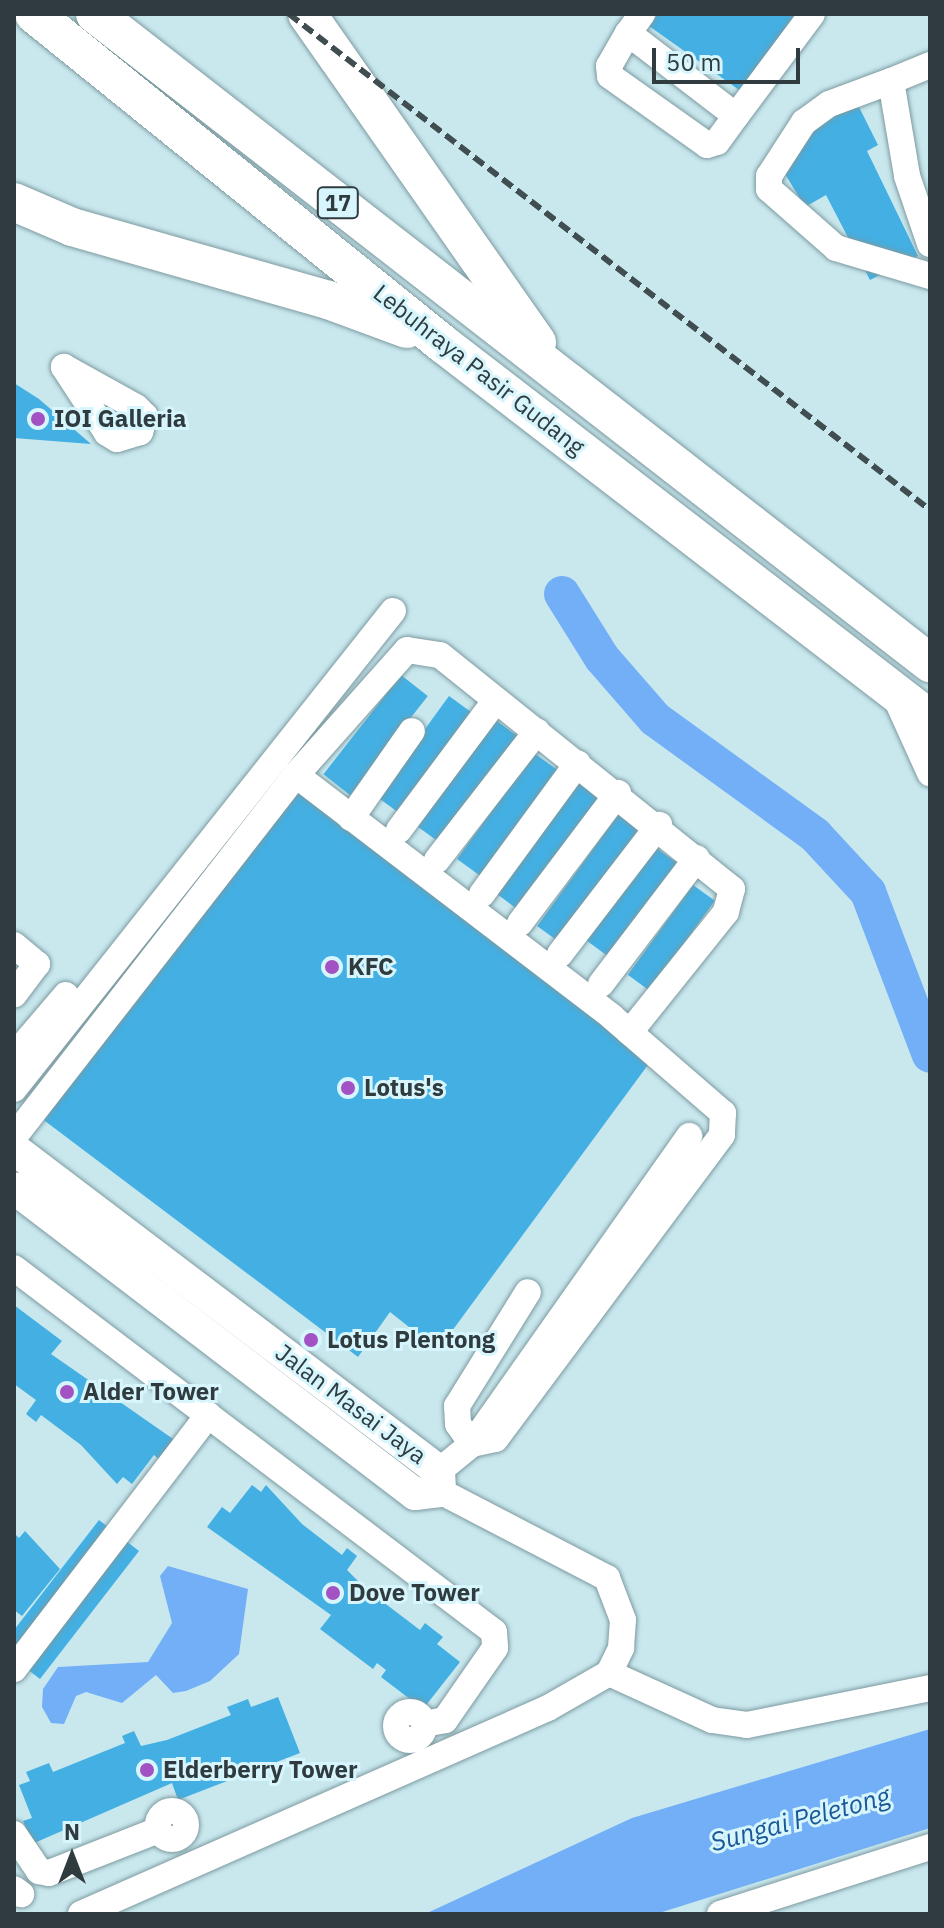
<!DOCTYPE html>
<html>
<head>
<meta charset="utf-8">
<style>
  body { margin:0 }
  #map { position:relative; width:944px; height:1928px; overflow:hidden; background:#c9e8ee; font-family:"IBM Plex Sans",sans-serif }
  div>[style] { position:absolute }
  .water>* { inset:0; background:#73aff6 }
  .river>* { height:36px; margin:-18px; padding:0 18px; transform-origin:18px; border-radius:18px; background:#73aff6 }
  .building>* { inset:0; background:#44afe2; transform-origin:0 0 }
  .roads { filter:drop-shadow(0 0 2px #7d9aa0) drop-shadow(0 0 2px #7d9aa0) }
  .minor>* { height:26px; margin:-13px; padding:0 13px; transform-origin:13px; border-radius:13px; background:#fff }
  .minor>.ring { margin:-13px; padding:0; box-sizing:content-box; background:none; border:26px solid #fff; border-radius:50% }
  .major>* { height:32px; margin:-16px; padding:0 16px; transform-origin:16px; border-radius:16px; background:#fff }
  .highway>* { height:38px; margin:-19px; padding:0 19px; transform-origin:19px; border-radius:19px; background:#fff }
  .rail>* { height:6px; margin-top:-3px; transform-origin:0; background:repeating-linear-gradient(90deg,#404e51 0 12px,transparent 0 18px) }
  .dots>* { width:22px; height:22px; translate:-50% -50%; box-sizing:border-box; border:4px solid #d6f5fc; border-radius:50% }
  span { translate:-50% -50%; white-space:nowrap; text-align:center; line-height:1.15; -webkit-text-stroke:6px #d6f5fc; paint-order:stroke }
  .shield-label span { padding:2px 6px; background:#d6f5fc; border:2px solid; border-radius:6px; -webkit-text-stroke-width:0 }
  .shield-label { font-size:22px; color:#2f3b3e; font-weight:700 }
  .street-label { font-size:24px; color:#2f3b3e }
  .poi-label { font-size:24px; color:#2f3b3e; font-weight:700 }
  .left { translate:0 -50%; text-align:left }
  .water-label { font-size:26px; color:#1b5898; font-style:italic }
  .frame { position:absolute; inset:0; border:16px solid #2f3b3e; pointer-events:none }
  .north { position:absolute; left:32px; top:1816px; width:80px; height:80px; -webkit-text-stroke:6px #d6f5fc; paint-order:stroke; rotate:0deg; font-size:22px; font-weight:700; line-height:32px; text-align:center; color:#2f3b3e }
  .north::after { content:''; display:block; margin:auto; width:28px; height:36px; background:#2f3b3e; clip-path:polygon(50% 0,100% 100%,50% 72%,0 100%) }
  .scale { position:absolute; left:652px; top:48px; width:148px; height:36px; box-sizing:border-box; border:4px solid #2f3b3e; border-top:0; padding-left:10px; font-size:24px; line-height:28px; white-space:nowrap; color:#2f3b3e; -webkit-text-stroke:6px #d6f5fc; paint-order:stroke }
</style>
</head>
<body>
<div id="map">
  <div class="water">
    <div style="clip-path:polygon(168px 1566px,248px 1589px,239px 1654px,210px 1681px,186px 1691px,173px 1693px,156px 1675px,122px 1703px,86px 1692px,76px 1696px,64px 1724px,51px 1723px,42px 1707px,43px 1689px,58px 1667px,148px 1662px,172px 1623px,160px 1576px)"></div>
    <div style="clip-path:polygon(930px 1729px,930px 1828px,656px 1914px,425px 1914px,632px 1818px)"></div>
  </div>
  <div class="river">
    <div style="left:562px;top:594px;width:75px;rotate:58deg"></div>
    <div style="left:602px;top:658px;width:81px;rotate:49deg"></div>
    <div style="left:655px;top:719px;width:198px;rotate:35.9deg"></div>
    <div style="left:815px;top:835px;width:78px;rotate:47.1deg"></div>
    <div style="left:868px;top:892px;width:174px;rotate:69.2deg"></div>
  </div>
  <div class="building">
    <div style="clip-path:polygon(658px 14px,799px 14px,742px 92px,649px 26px)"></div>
    <div style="clip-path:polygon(855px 99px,878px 145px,867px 151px,918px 256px,870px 280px,826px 195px,805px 207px,782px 169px,820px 116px)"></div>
    <div style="clip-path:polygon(14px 383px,39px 399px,91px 444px,14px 438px)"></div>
    <div style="left:401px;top:675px;width:34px;height:126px;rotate:38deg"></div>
    <div style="left:449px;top:696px;width:31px;height:124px;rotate:36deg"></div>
    <div style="left:494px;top:719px;width:32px;height:132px;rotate:36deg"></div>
    <div style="left:534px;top:753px;width:32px;height:131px;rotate:36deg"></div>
    <div style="left:578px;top:781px;width:34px;height:139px;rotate:37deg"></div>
    <div style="clip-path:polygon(296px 783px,653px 1058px,438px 1350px,390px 1312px,358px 1357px,41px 1118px)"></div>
    <div style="left:620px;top:812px;width:34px;height:141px;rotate:36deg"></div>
    <div style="left:655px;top:847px;width:29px;height:116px;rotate:36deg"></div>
    <div style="left:693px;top:885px;width:27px;height:111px;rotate:36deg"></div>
    <div style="clip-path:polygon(14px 1305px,62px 1341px,51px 1354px,176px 1441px,161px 1461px,154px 1455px,132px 1484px,123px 1477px,117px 1484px,81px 1445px,41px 1415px,36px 1422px,26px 1414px,36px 1400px,14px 1384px)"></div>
    <div style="clip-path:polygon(252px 1485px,261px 1492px,266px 1485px,302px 1524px,342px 1555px,347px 1548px,357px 1556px,347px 1570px,366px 1589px,420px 1630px,425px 1623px,443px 1637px,437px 1644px,460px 1662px,423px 1709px,381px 1677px,386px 1670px,377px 1663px,373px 1669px,320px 1629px,331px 1615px,207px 1527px,222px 1507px,230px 1513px)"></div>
    <div style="clip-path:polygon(99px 1520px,139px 1551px,40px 1679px,14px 1659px,14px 1630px)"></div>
    <div style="clip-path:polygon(25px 1531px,60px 1569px,22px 1616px,14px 1610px,14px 1533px,19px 1538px)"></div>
    <div style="clip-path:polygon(278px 1697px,300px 1753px,251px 1772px,248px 1764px,237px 1768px,240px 1776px,178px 1800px,172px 1783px,32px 1844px,23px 1821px,32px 1818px,19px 1785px,30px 1781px,26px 1772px,49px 1763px,53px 1772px,125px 1743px,122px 1736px,134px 1731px,141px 1746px,167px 1740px,231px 1715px,227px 1707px,248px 1699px,251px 1707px)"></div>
  </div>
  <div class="roads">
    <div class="minor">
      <div style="left:642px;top:14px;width:24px;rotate:126deg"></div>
      <div style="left:628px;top:33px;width:136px;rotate:37.5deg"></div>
      <div style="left:736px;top:116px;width:127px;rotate:-53.3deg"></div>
      <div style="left:628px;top:33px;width:38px;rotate:120deg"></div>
      <div style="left:609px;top:66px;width:10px;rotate:84deg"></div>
      <div style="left:610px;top:76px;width:119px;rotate:35.4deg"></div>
      <div style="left:707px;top:145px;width:10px;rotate:-17deg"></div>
      <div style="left:717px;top:142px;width:32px;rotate:-54deg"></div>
      <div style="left:930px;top:65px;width:42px;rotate:157.7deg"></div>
      <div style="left:891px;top:81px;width:96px;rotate:80.4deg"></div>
      <div style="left:907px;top:176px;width:72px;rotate:71.3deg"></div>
      <div style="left:891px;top:81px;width:66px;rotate:159.6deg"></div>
      <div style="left:829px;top:104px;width:31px;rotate:144deg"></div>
      <div style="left:804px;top:122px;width:64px;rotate:122.9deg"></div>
      <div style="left:769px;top:176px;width:13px;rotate:90deg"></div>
      <div style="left:769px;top:189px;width:89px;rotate:41.4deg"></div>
      <div style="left:836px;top:248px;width:98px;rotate:16.6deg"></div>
      <div style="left:64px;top:367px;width:82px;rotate:29.1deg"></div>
      <div style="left:136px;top:407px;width:13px;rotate:45deg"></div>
      <div style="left:145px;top:416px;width:17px;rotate:107deg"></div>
      <div style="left:140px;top:432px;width:24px;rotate:163deg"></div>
      <div style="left:117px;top:439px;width:12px;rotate:-149deg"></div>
      <div style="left:107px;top:433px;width:79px;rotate:-123.1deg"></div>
      <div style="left:895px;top:696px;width:85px;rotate:65.6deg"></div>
      <div style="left:296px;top:775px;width:398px;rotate:37.4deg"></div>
      <div style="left:612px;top:1017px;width:147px;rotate:40.9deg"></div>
      <div style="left:723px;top:1113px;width:22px;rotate:93deg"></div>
      <div style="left:722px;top:1135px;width:379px;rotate:126.7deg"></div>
      <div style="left:495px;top:1439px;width:24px;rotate:168deg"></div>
      <div style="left:472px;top:1444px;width:24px;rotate:-125deg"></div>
      <div style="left:458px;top:1424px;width:18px;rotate:-93deg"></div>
      <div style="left:457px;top:1406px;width:134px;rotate:-58.1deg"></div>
      <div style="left:351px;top:818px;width:106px;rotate:-55deg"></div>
      <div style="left:399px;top:830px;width:162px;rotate:-53.3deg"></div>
      <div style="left:437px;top:860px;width:163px;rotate:-52.2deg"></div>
      <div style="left:482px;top:894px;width:162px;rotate:-53.8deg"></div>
      <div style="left:520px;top:923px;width:163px;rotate:-53deg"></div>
      <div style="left:14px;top:945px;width:30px;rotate:40deg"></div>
      <div style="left:37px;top:964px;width:38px;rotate:127deg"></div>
      <div style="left:560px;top:954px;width:163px;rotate:-52.5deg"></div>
      <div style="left:601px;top:984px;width:158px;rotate:-52.7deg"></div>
      <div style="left:14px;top:1056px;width:80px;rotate:-49.6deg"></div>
      <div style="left:14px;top:1089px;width:610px;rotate:-51.59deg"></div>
      <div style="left:14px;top:1137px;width:459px;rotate:-52.1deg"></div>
      <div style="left:296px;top:775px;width:167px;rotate:-48.4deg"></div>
      <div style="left:407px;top:650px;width:33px;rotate:9deg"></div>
      <div style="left:440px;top:655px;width:374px;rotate:38.7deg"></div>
      <div style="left:732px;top:889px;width:24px;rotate:105deg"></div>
      <div style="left:726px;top:912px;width:154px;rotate:128.7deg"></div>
      <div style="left:14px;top:1268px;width:602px;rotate:37.17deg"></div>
      <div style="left:494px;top:1632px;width:16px;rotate:86deg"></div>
      <div style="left:495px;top:1648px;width:88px;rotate:124.8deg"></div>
      <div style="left:445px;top:1720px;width:21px;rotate:169deg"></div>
      <div style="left:439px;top:1471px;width:43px;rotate:-39.3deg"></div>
      <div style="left:472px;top:1444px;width:377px;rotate:-54.8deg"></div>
      <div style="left:14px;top:1669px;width:320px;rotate:-52.6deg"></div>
      <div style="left:609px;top:1673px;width:113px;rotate:24.5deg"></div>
      <div style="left:712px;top:1720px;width:35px;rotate:8deg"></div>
      <div style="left:747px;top:1725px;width:187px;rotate:-11.4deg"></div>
      <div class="ring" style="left:396px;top:1712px;width:2px;height:2px"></div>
      <div class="ring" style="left:158px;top:1811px;width:2px;height:2px"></div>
      <div style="left:14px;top:1834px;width:45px;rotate:56deg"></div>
      <div style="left:39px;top:1871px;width:10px;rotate:11deg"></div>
      <div style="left:49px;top:1873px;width:118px;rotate:-21.4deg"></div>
      <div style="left:14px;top:1889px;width:9px;rotate:36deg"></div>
      <div style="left:81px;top:1914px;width:510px;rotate:-23.8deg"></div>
      <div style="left:548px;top:1708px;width:70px;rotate:-29.8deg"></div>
      <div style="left:609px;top:1673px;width:28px;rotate:-64deg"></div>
      <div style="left:621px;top:1648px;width:28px;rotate:-86deg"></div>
      <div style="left:623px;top:1620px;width:45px;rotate:-110.9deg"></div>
      <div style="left:607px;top:1578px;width:188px;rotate:-152.5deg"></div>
      <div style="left:720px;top:1914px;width:220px;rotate:-17.7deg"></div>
    </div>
    <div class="major">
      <div style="left:14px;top:1149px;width:533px;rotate:37.15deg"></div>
      <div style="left:439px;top:1471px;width:20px;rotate:87deg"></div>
      <div style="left:440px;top:1491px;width:25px;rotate:173deg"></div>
      <div style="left:415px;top:1494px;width:504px;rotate:-142.65deg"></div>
    </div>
    <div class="highway">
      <div style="left:34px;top:14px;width:526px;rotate:38.9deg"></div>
      <div style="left:443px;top:344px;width:615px;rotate:37.6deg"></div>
      <div style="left:95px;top:14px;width:1058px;rotate:37.86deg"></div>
      <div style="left:307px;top:14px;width:401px;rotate:55deg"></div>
      <div style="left:14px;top:202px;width:63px;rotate:23.3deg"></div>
      <div style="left:72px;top:227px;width:266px;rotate:15.9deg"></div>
      <div style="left:328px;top:300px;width:84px;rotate:20.2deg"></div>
    </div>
  </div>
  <div class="rail">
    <div style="left:289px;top:14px;width:810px;rotate:37.73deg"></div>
  </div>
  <div class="dots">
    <div style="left:38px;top:419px;background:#a352c3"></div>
    <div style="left:332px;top:967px;background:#a352c3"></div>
    <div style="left:348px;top:1088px;background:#a352c3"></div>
    <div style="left:311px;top:1340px;background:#a352c3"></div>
    <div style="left:67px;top:1392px;background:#a352c3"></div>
    <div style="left:333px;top:1593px;background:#a352c3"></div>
    <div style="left:147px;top:1770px;background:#a352c3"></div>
  </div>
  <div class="shield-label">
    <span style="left:338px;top:203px">17</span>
  </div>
  <div class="street-label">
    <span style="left:479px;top:370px;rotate:38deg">Lebuhraya Pasir Gudang</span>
    <span style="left:351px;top:1404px;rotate:37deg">Jalan Masai Jaya</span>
  </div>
  <div class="poi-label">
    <span class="left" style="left:54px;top:419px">IOI Galleria</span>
    <span class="left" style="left:348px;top:967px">KFC</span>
    <span class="left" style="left:364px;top:1088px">Lotus's</span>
    <span class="left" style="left:327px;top:1340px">Lotus Plentong</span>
    <span class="left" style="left:83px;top:1392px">Alder Tower</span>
    <span class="left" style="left:349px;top:1593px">Dove Tower</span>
    <span class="left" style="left:163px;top:1770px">Elderberry Tower</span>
  </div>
  <div class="water-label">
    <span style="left:800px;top:1819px;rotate:-15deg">Sungai Peletong</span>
  </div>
  <div class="frame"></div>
  <div class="north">N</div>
  <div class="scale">50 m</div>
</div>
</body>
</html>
